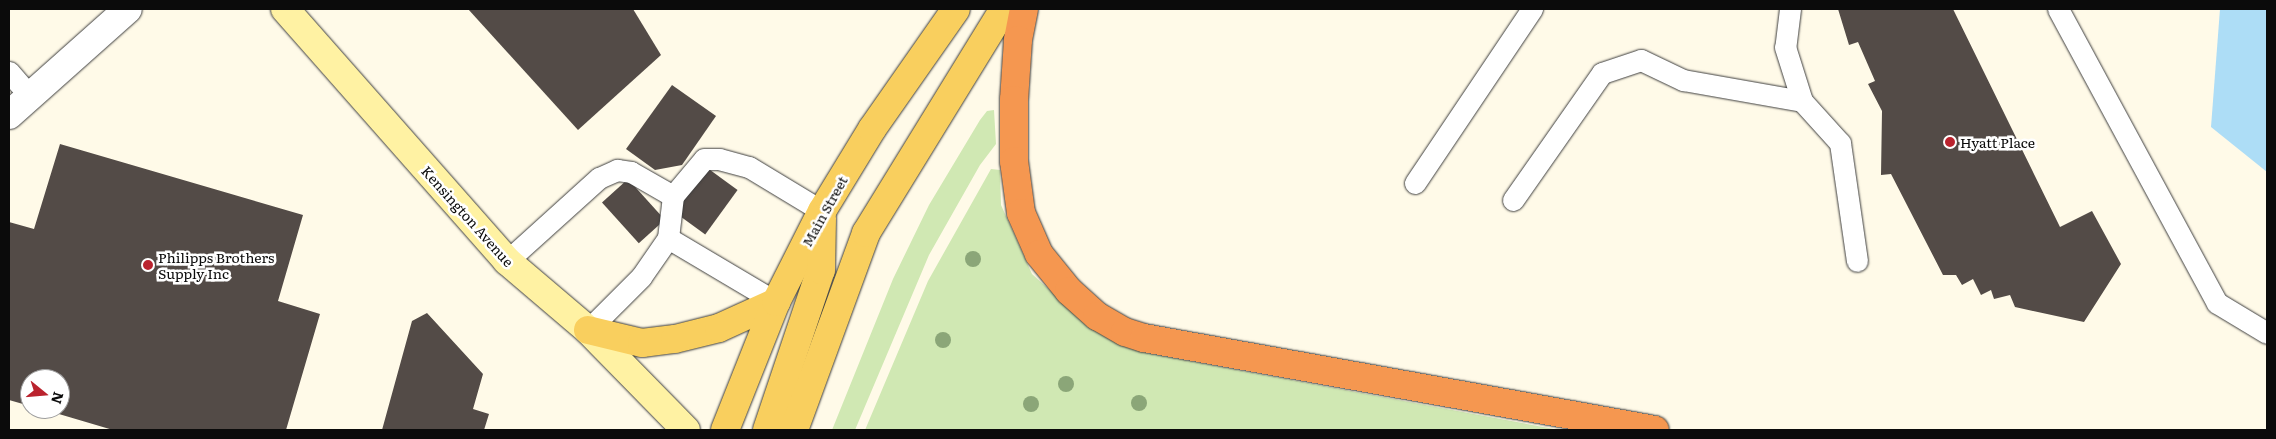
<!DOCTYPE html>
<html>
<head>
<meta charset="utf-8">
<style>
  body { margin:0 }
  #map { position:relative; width:2276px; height:439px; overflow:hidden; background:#fffae8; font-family:Literata,serif }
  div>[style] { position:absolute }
  .green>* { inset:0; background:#d0e8b3 }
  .water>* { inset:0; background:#adddf6 }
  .building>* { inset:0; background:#534b47; transform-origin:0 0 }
  .roads { filter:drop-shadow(0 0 1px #3e3e3e) drop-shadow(0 0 1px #3e3e3e) }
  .lane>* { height:21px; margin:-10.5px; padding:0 10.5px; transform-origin:10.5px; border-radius:10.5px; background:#fff }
  .street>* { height:28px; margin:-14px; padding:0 14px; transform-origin:14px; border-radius:14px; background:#fff }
  .secondary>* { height:28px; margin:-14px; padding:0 14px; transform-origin:14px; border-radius:14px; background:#fff2a3 }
  .primary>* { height:28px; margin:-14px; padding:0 14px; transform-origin:14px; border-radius:14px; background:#f9cf5e }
  .highway>* { height:28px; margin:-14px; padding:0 14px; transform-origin:14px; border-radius:14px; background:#f59750 }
  .trees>* { width:16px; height:16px; margin:-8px; border-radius:50%; background:#8ba678 }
  .dots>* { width:14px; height:14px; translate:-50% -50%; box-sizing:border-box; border:2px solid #fff; border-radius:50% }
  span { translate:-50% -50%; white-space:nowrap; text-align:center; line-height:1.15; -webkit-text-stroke:5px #fff; paint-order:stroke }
  .poi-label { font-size:14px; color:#0b0b0b }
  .left { translate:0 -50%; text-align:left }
  .street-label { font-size:14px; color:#0b0b0b }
  .frame { position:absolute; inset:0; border:10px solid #0b0b0b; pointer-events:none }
  .north { position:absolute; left:20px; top:369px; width:50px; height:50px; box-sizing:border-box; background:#fff; border:1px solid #9d9d9d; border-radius:50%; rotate:107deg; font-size:14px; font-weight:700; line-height:20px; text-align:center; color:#0b0b0b }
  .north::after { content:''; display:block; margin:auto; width:18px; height:22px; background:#ba232e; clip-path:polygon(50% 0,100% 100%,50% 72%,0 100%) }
</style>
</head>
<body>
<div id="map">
  <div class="green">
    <div style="clip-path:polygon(994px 110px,996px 144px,980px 165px,929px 255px,855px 430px,832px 430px,893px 279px,929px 205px,980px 120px,987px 111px)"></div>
    <div style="clip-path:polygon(991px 169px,1000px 170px,1001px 205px,1032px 274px,1089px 326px,1146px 353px,1559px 430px,865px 430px,928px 281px)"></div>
  </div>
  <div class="water">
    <div style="clip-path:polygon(2220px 9px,2267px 9px,2267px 172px,2211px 127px)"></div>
  </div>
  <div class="building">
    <div style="clip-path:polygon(468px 9px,633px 9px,661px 55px,578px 130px)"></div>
    <div style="clip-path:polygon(1838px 9px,1953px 9px,2060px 227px,2092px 211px,2121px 264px,2084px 322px,2015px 307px,2010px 295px,1994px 299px,1991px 290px,1981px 295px,1973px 279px,1962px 285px,1956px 275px,1943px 275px,1891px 174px,1881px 175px,1882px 111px,1868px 84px,1875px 81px,1858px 42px,1849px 45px)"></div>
    <div style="clip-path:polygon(672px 85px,716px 116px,682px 165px,655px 170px,626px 149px)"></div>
    <div style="clip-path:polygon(60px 144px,303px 215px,278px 301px,320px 314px,286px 430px,113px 430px,42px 409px,60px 409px,60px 379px,30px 379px,30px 406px,9px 400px,9px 222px,34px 229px)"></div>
    <div style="left:706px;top:167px;width:39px;height:55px;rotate:36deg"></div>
    <div style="left:628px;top:179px;width:55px;height:35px;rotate:48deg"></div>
    <div style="clip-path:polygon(427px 313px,483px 374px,473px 409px,489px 414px,484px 430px,382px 430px,412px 321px)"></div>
  </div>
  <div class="roads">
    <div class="lane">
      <div style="left:1790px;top:9px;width:38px;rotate:97deg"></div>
      <div style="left:1785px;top:47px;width:57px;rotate:72.5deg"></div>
      <div style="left:2058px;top:9px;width:334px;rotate:61.6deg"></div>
      <div style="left:2217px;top:303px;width:58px;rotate:31deg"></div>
      <div style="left:9px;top:72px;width:32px;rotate:49deg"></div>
      <div style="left:1415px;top:183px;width:210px;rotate:-56.1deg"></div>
      <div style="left:673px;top:196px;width:48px;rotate:-50deg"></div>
      <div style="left:704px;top:159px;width:15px"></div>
      <div style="left:719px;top:159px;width:31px;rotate:15deg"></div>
      <div style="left:749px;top:167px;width:85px;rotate:31.1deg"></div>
      <div style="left:1513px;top:200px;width:155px;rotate:-55deg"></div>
      <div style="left:1602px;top:73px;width:41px;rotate:-18.4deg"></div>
      <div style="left:1641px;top:60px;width:47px;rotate:25.5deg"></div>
      <div style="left:1683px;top:80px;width:121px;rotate:10deg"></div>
      <div style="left:1802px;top:101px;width:57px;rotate:47.9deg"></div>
      <div style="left:1840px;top:143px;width:119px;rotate:81.8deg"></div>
      <div style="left:668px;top:238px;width:126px;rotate:30.7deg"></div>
      <div style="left:507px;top:261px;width:124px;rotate:-42.1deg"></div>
      <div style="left:599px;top:178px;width:20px;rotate:-24deg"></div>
      <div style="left:617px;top:170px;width:14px;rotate:8deg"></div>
      <div style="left:631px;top:172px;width:48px;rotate:29.7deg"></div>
      <div style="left:673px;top:196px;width:42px;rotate:96.8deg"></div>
      <div style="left:668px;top:238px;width:47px;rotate:124.7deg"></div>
      <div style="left:641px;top:277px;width:75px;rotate:135deg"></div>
    </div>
    <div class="street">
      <div style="left:9px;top:115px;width:159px;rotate:-41.7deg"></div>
    </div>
    <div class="secondary">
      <div style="left:285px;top:9px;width:336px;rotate:48.6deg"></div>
      <div style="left:507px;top:261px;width:106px;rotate:40.4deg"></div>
      <div style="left:588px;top:330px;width:140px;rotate:45.6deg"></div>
    </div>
    <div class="primary">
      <div style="left:588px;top:330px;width:56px;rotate:13.5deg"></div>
      <div style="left:642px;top:343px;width:33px;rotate:-7deg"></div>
      <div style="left:675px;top:339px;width:45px;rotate:-14deg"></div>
      <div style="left:719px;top:328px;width:63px;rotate:-24.5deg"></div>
      <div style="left:725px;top:430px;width:138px;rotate:-68.3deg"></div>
      <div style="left:776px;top:302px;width:102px;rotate:-63.2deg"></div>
      <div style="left:822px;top:211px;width:96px;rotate:-58.6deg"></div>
      <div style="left:872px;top:129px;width:146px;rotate:-55deg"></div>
      <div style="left:767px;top:430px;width:169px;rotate:-71.4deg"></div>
      <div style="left:821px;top:270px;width:52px;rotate:-88.9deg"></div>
      <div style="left:794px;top:430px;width:210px;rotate:-69.9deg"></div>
      <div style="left:866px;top:233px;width:263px;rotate:-58.4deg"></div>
    </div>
    <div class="highway">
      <div style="left:1024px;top:9px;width:32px;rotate:101deg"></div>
      <div style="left:1018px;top:40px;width:60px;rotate:93.8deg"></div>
      <div style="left:1014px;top:100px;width:61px;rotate:90deg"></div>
      <div style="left:1014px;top:161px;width:52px;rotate:82.3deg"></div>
      <div style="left:1021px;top:213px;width:45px;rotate:66.3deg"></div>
      <div style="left:1039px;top:254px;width:48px;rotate:51deg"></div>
      <div style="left:1069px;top:291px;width:38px;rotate:42deg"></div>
      <div style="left:1097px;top:316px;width:32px;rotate:30deg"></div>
      <div style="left:1125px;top:332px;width:20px;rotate:18deg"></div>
      <div style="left:1144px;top:338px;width:519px;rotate:10.21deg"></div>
    </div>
  </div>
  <div class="trees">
    <div style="left:973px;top:259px"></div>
    <div style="left:943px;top:340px"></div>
    <div style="left:1066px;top:384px"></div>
    <div style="left:1139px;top:403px"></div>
    <div style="left:1031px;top:404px"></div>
  </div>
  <div class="dots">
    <div style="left:1950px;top:142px;background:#ba232e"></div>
    <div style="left:148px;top:265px;background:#ba232e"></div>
  </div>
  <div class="poi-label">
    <span class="left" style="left:1960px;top:142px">Hyatt Place</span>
    <span class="left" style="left:158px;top:265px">Philipps Brothers<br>Supply Inc</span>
  </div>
  <div class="street-label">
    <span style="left:824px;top:211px;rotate:-61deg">Main Street</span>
    <span style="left:468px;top:216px;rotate:48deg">Kensington Avenue</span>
  </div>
  <div class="frame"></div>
  <div class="north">N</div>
</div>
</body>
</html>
